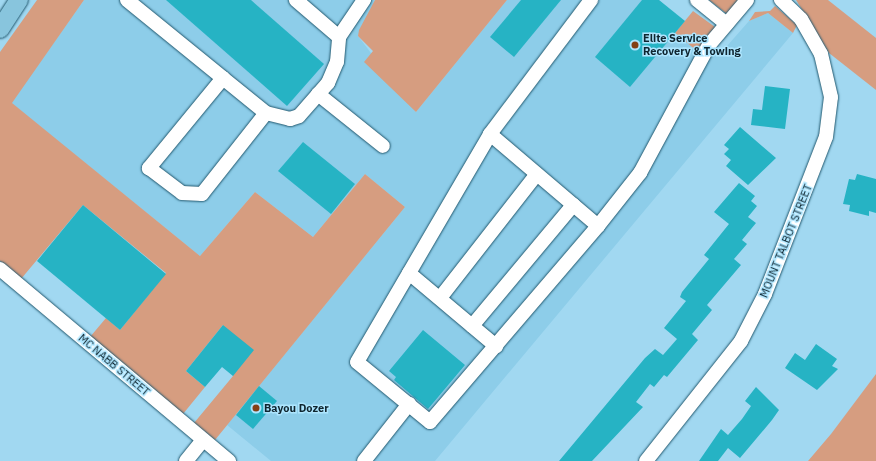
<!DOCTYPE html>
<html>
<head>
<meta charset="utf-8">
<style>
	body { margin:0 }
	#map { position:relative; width:876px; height:461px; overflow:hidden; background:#a1d8f1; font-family:"IBM Plex Sans",sans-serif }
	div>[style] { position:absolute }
	.built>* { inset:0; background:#8dcde9 }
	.green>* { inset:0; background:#d69d80 }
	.building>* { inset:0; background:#26b3c4 }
	.roads { filter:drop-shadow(0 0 1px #22586e) drop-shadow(0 0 1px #22586e) }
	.minor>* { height:14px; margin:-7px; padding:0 7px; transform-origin:7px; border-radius:7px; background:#fff }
	.major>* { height:18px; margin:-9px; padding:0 9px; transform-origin:9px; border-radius:9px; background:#88c5dd }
	.dots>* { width:11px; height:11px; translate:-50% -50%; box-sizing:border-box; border:2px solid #ade5fe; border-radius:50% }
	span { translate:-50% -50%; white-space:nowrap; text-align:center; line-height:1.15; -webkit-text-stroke:3px #ade5fe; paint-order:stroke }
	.poi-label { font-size:11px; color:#0f252f; font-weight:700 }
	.left { translate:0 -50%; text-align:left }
	.street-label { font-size:11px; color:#0f252f }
</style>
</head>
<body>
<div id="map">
	<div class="built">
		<div style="clip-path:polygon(84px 0,375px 0,358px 36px,416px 112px,507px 0,659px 0,720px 54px,749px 21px,768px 13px,793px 33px,435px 461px,271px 461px,227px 425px,405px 207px,365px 174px,313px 237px,255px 192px,200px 256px,11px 103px)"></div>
	</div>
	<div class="green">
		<div style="clip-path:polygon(37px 0,84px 0,12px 103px,200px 256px,255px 192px,313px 237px,365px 174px,405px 207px,215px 440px,194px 423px,233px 376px,223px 325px,186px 371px,205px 387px,183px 414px,90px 337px,106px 318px,120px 330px,166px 273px,83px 205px,21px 279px,0 261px,0 52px)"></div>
		<div style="clip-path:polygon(375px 0,507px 0,416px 112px,364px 62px,373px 51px,358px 36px,359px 30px)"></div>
		<div style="clip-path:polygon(709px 0,740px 0,727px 14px)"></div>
		<div style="clip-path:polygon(796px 0,828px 0,876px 38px,876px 90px,829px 53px)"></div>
		<div style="clip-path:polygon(775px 6px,797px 25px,793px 33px,768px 13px,749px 21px,755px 12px,770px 11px)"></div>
		<div style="clip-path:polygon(693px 11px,715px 27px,697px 51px,675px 33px)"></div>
		<div style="clip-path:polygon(876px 374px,876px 461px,808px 461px,831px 434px)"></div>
	</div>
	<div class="building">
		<div style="clip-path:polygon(166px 0,251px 0,324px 64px,287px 106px)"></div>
		<div style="clip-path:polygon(521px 0,561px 0,514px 57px,490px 37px)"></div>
		<div style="clip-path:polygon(642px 0,659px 0,685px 21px,630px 87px,595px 57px)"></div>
		<div style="clip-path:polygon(765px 86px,790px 89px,785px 129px,751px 125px,753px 109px,762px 110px)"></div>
		<div style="clip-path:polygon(740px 127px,776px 158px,748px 185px,726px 166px,731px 160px,724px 154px,729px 149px,724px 145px)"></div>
		<div style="clip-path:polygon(303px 142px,355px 184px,331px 214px,278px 171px)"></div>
		<div style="clip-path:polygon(857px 174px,876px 179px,876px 213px,869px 211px,869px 216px,849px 211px,850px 205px,843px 204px,849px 179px,855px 180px)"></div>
		<div style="clip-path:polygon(739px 183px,755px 196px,751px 201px,757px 206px,748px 217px,756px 223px,742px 240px,747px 244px,734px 259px,741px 265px,707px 305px,712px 310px,692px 334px,698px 340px,667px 377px,664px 375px,654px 387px,650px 384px,636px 402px,643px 407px,592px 461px,559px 461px,645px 358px,655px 349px,663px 355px,677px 339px,664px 328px,686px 301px,680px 297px,682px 292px,709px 259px,704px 255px,729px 224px,714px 212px)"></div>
		<div style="clip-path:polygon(83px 205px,166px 274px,120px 330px,37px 261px)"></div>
		<div style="clip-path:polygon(223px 325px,254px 350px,233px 376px,222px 367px,205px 387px,186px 371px)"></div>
		<div style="clip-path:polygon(423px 330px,465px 365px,428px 409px,394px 380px,396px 377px,389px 371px)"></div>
		<div style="clip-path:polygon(816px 344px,837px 359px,832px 366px,838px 369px,817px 390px,785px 368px,795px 353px,805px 360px)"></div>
		<div style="clip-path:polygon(259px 386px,277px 401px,253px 429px,236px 415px)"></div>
		<div style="clip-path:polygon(756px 387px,779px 410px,772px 420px,740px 458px,728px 448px,718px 461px,699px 461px,721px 429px,728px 435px,742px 419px,751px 406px,745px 401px)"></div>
	</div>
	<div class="roads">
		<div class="minor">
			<div style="left:127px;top:0;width:124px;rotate:39.1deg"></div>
			<div style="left:223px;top:78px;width:117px;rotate:129.4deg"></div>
			<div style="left:149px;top:168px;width:41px;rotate:37.1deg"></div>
			<div style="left:182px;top:193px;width:20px;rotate:3deg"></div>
			<div style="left:202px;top:194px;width:103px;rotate:-51.7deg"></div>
			<div style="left:266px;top:113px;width:55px;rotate:-140.9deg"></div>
			<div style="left:697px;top:0;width:38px;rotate:39deg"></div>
			<div style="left:339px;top:37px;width:45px;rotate:-56deg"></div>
			<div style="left:318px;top:94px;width:83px;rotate:38.7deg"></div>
			<div style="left:266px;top:113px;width:25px;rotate:14deg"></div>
			<div style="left:290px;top:119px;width:9px;rotate:-18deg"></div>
			<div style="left:299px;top:116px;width:44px;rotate:-48.7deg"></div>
			<div style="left:328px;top:83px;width:23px;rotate:-67deg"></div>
			<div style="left:337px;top:62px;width:25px;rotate:-85deg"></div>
			<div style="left:339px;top:37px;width:57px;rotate:-139.3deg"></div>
			<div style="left:490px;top:134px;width:142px;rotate:40.4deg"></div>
			<div style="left:598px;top:226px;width:258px;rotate:130.6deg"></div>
			<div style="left:430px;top:422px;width:94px;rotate:-140.6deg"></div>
			<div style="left:357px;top:362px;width:264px;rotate:-59.7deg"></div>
			<div style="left:490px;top:134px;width:168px;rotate:-53deg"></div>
			<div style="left:598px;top:226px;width:68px;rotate:-51.6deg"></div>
			<div style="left:640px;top:173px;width:145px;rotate:-61.7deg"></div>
			<div style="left:709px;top:45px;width:59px;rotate:-49.8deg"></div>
			<div style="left:0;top:269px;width:299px;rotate:40deg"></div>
			<div style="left:409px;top:273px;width:114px;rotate:40deg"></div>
			<div style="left:440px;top:298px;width:157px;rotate:-52deg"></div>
			<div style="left:472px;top:326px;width:158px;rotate:-50.1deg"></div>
			<div style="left:186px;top:461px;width:27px;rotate:-51deg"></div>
			<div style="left:364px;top:461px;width:73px;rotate:-51.7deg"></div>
			<div style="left:646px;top:461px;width:153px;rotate:-51.6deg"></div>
			<div style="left:741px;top:341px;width:53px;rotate:-62.9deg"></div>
			<div style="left:765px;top:294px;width:168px;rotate:-68.8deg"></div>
			<div style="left:826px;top:137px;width:40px;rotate:-82.9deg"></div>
			<div style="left:831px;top:97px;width:44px;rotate:-103.1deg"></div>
			<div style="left:821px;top:54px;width:40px;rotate:-119.7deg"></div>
			<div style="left:801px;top:19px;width:28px;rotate:-136deg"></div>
		</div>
		<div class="major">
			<div style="left:0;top:29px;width:35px;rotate:-57deg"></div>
		</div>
	</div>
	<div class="dots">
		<div style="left:635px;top:45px;background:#844016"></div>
		<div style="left:256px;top:408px;background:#844016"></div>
	</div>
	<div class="poi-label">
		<span class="left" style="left:643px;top:45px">Elite Service<br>Recovery &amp; Towing</span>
		<span class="left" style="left:264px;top:408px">Bayou Dozer</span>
	</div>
	<div class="street-label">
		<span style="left:786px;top:241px;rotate:-68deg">MOUNT TALBOT STREET</span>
		<span style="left:114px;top:365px;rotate:40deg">MC NABB STREET</span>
	</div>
</div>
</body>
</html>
